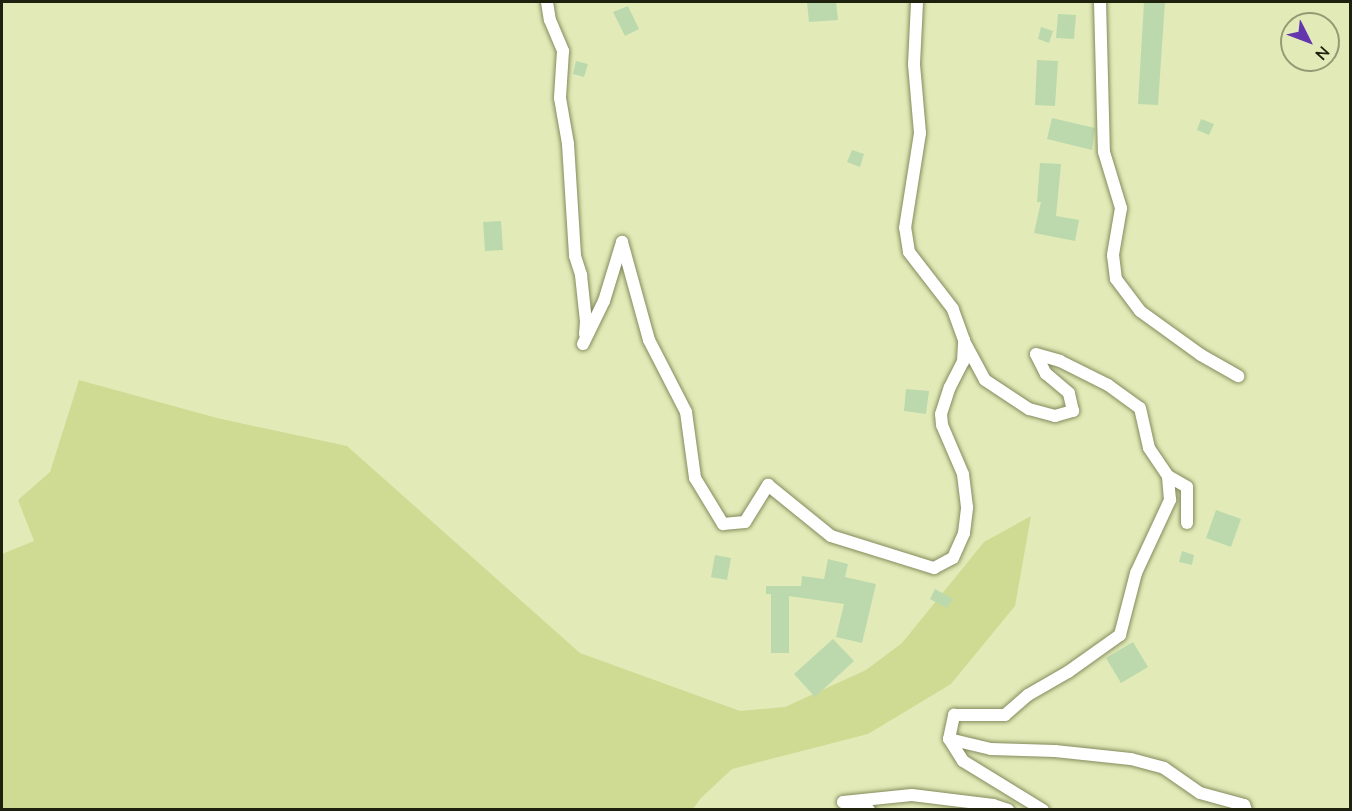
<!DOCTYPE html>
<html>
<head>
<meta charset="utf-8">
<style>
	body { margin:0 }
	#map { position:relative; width:1352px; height:811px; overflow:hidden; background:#e2ebb8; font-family:"Nunito Sans",sans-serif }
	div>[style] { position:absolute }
	.green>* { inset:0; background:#cfdb93 }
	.building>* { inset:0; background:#bbd9ad }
	.roads { filter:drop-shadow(0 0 2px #838b5c) drop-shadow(0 0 2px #838b5c) }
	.minor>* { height:12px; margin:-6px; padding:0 6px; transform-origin:6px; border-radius:6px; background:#fff }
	span { translate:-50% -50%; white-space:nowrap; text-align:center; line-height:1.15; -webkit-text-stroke:6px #e2ebb8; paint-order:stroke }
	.frame { position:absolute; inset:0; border:3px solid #1e210e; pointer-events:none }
	.north { position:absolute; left:1280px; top:12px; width:60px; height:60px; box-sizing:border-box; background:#e2ebb8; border:2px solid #949a74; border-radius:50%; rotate:132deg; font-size:16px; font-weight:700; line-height:24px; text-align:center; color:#1e210e }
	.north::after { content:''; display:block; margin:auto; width:21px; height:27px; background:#6436ae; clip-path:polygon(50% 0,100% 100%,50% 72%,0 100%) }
</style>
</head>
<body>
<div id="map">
	<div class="green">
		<div style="clip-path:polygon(79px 380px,217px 418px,347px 446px,580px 653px,740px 711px,785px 707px,866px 670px,902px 643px,984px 542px,1031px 516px,1015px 606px,951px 684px,868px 734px,732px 769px,700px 799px,693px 809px,2px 810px,2px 554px,34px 541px,18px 500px,50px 472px)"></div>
	</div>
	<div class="building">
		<div style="clip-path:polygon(807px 2px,836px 2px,838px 20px,809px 22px)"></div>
		<div style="clip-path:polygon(1144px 2px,1165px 2px,1158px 105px,1138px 104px)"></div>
		<div style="clip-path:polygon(628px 6px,639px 29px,625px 36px,613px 12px)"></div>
		<div style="clip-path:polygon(1058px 14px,1076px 15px,1074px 39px,1056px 38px)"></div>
		<div style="clip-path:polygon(1041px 27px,1053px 31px,1049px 43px,1038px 39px)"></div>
		<div style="clip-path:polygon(1037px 60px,1058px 61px,1055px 106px,1035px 105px)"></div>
		<div style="clip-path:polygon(576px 61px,588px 64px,584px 77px,573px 74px)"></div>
		<div style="clip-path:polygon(1052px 118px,1095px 128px,1092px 150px,1047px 139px)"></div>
		<div style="clip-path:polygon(1201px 119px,1214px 124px,1209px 135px,1197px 130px)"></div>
		<div style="clip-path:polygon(852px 150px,864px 154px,860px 167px,847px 162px)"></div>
		<div style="clip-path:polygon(1040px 163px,1061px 164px,1056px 216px,1079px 220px,1075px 241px,1034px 233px,1041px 202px,1037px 202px)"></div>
		<div style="clip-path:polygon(501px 221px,503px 250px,485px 251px,483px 222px)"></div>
		<div style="clip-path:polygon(906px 389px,929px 391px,926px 414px,904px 411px)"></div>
		<div style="clip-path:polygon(1216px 510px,1241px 519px,1231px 547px,1206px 538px)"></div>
		<div style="clip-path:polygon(1182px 551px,1194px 555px,1192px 565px,1179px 562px)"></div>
		<div style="clip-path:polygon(715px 555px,731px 558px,727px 580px,711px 577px)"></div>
		<div style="clip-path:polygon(828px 559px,848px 564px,845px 577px,876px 584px,862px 643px,836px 637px,844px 604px,789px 596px,789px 653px,771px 653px,771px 594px,766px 594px,766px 586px,801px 586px,802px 576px,824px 579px)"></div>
		<div style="clip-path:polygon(935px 589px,953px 599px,947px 608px,930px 599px)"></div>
		<div style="clip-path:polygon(833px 639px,854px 661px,815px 697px,794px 674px)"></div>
		<div style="clip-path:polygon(1133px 642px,1148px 667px,1121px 683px,1106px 658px)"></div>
	</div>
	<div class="roads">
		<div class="minor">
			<div style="left:547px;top:2px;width:18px;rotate:81deg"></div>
			<div style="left:550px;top:20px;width:34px;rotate:67deg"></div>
			<div style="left:563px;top:51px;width:47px;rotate:93.7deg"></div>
			<div style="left:560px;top:98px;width:47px;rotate:80.1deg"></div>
			<div style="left:568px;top:144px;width:112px;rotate:86.4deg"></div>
			<div style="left:575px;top:256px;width:20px;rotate:72deg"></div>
			<div style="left:581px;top:275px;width:47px;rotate:83.9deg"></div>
			<div style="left:586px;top:322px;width:12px;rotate:95deg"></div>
			<div style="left:1100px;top:2px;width:150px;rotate:88.5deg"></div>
			<div style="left:1104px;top:152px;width:59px;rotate:73.1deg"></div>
			<div style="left:1121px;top:208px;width:48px;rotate:99.7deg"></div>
			<div style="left:1113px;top:255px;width:24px;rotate:83deg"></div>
			<div style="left:1116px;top:279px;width:40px;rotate:53deg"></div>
			<div style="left:1140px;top:311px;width:75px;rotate:35.8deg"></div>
			<div style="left:1201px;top:355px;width:43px;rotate:29.6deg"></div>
			<div style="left:964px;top:341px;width:44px;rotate:61.7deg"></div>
			<div style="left:985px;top:380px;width:53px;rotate:33.4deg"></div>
			<div style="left:1029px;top:409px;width:27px;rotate:15deg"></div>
			<div style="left:1055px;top:416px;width:19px;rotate:-16deg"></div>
			<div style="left:1073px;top:411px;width:18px;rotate:-103deg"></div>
			<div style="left:1069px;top:393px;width:30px;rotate:-140deg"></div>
			<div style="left:1046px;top:374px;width:22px;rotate:-117deg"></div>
			<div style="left:1036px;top:354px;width:25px;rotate:16deg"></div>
			<div style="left:1060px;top:361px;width:54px;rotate:26.6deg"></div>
			<div style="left:1108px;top:385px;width:39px;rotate:36deg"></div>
			<div style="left:1140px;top:408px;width:41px;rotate:77.3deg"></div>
			<div style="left:1149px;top:448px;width:34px;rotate:56deg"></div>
			<div style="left:1168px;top:476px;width:22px;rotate:30deg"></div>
			<div style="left:1187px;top:487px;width:36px;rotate:90deg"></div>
			<div style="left:583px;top:344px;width:48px;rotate:-64deg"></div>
			<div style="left:604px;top:301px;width:62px;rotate:-73deg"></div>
			<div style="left:622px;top:242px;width:102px;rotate:74.6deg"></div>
			<div style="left:649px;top:340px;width:81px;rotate:62.8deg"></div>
			<div style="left:686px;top:412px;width:67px;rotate:82.2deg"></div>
			<div style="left:695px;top:478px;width:54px;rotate:58.7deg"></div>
			<div style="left:723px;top:524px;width:22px;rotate:-5deg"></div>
			<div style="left:745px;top:522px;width:44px;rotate:-58.1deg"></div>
			<div style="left:768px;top:485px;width:81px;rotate:39deg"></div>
			<div style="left:831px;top:536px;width:108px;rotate:17.3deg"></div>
			<div style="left:934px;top:568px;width:21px;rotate:-28deg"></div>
			<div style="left:953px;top:558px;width:27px;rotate:-66deg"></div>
			<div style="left:964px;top:533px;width:26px;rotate:-83deg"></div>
			<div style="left:967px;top:507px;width:33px;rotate:-97deg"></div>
			<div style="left:963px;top:474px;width:53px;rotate:-113.2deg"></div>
			<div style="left:942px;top:425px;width:11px;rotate:-95deg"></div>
			<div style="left:941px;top:414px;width:28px;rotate:-72deg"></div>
			<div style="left:950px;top:387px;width:28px;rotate:-63deg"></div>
			<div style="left:963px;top:362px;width:22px;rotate:-87deg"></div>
			<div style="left:964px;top:340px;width:33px;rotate:-110deg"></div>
			<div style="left:953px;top:309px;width:72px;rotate:-127.7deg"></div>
			<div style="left:909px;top:252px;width:24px;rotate:-99deg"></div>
			<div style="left:905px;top:228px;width:96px;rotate:-81deg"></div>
			<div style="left:920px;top:133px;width:69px;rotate:-95deg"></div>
			<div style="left:914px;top:64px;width:62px;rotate:-87.2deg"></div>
			<div style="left:949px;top:739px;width:43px;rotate:13.4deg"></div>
			<div style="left:991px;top:749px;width:64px;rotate:1.8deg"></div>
			<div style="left:1055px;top:751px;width:76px;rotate:6deg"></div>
			<div style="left:1131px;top:759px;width:34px;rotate:15deg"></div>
			<div style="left:1164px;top:768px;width:44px;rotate:34.8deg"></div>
			<div style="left:1200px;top:793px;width:46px;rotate:15.3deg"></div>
			<div style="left:1244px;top:805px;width:5px;rotate:68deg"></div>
			<div style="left:869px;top:810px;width:27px;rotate:-163deg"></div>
			<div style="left:843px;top:802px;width:69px;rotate:-5.8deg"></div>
			<div style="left:912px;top:795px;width:82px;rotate:7deg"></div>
			<div style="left:993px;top:805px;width:16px;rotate:18deg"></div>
			<div style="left:1043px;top:810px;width:94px;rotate:-148.5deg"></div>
			<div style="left:963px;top:761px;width:26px;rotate:-122deg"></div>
			<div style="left:949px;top:739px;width:25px;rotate:-78deg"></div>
			<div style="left:954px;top:715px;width:51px"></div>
			<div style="left:1005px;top:715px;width:30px;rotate:-41deg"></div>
			<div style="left:1028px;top:695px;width:46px;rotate:-29.9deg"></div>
			<div style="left:1068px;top:672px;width:64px;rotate:-35.4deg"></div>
			<div style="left:1120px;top:635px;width:64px;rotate:-75.5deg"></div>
			<div style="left:1136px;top:573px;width:81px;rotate:-65deg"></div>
			<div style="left:1170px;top:500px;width:24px;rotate:-95deg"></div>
		</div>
	</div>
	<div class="frame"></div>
	<div class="north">N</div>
</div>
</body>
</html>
